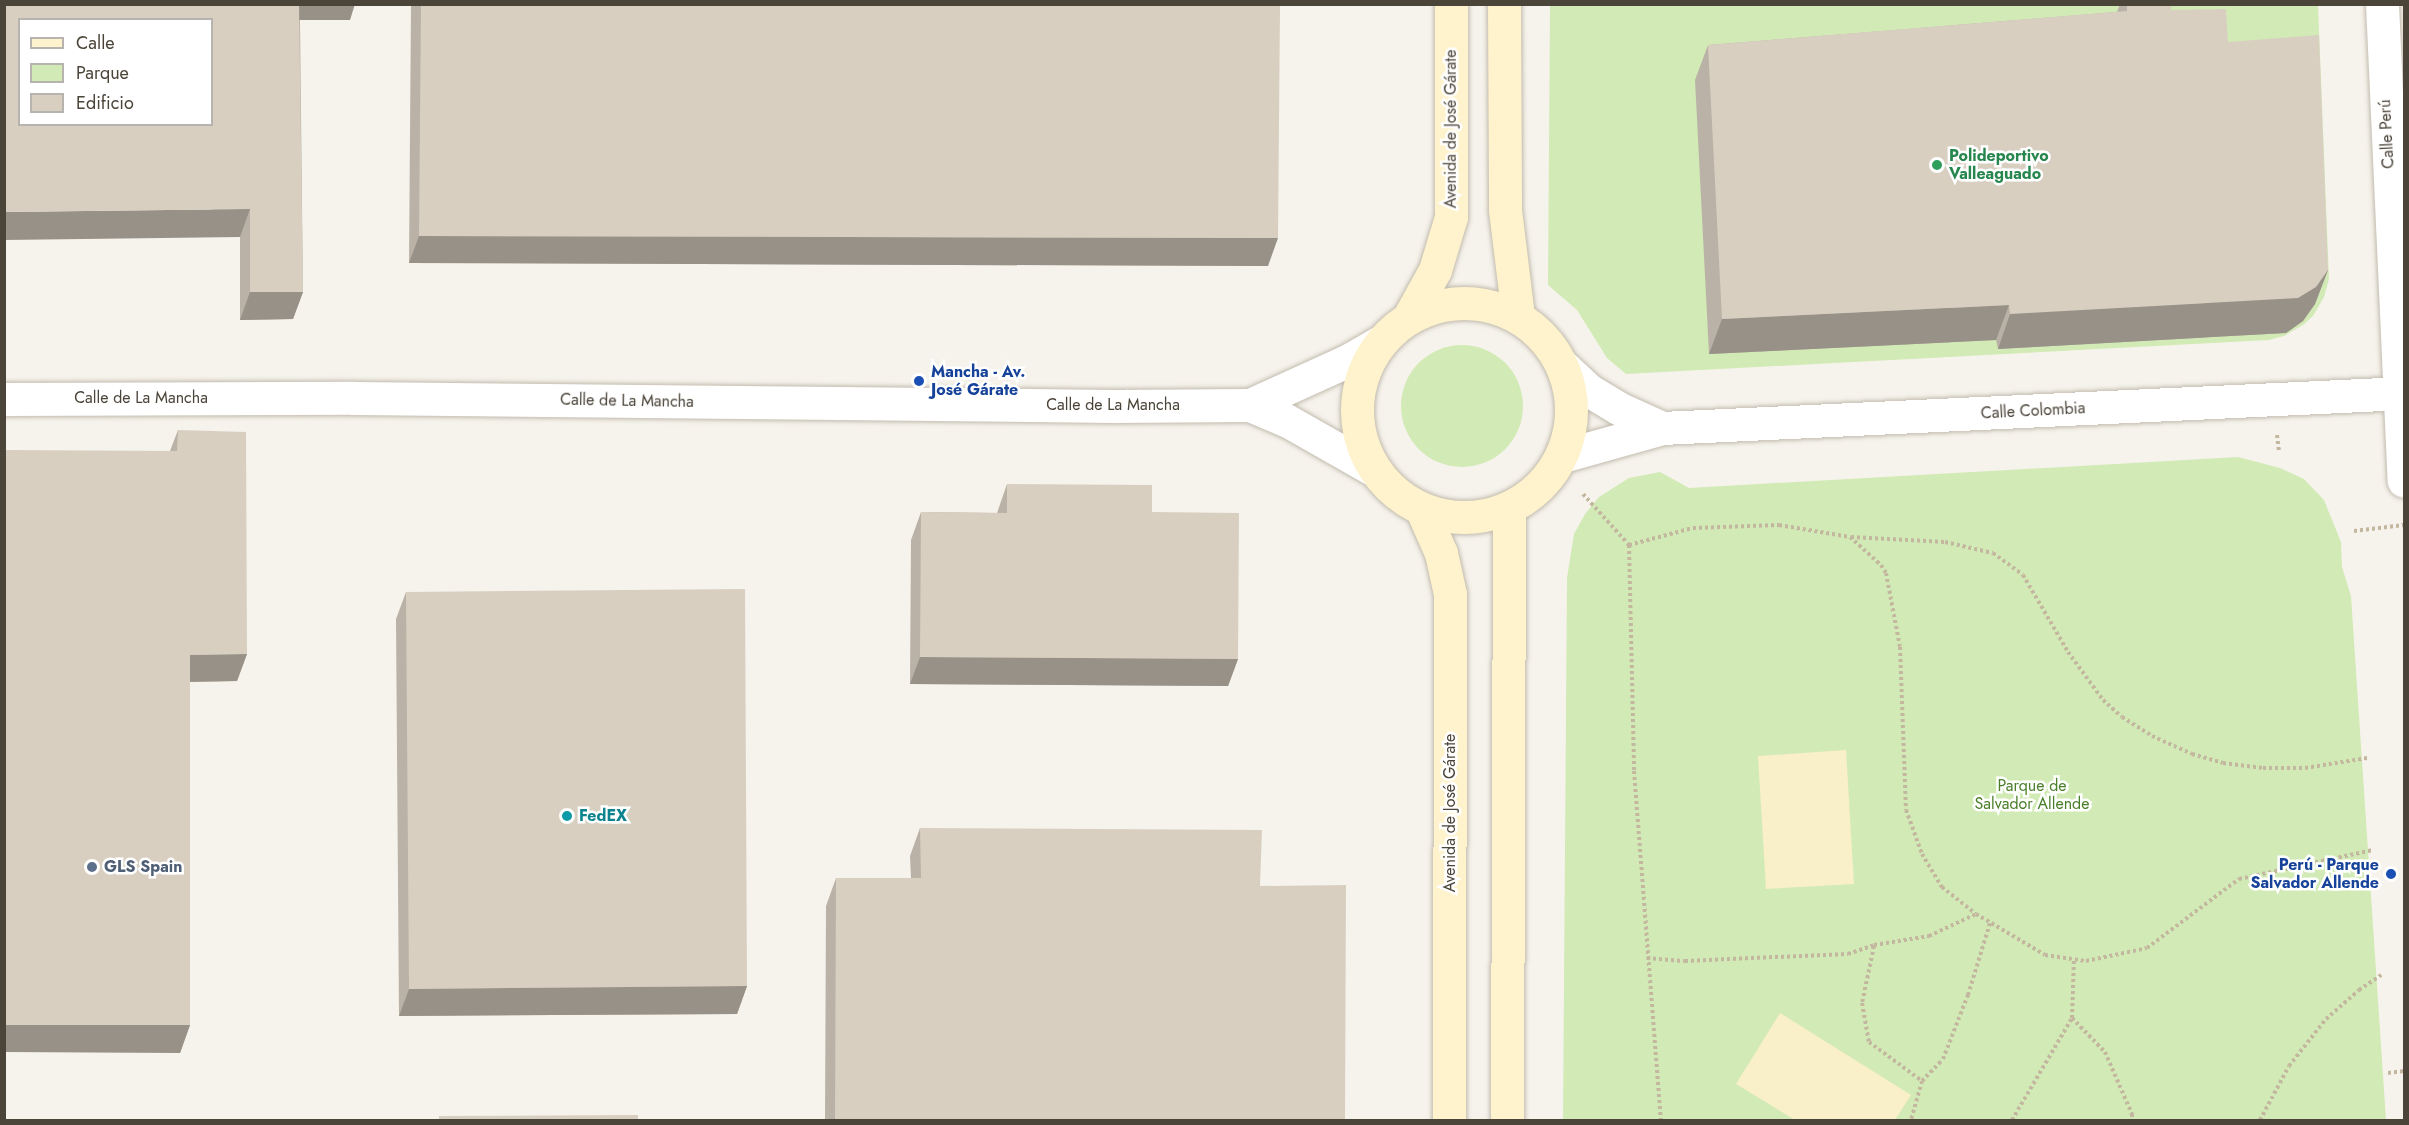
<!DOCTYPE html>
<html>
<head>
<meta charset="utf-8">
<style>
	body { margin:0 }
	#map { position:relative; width:2409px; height:1125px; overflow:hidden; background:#f6f3ec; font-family:Jost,sans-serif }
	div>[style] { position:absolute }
	.green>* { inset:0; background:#d2eab5 }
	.round { border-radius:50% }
	.sand>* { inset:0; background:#f9efc9 }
	.path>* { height:4px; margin-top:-2px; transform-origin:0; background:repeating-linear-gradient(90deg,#c4b79f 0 3px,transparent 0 6px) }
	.roads { filter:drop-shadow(0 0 2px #c2bbae) drop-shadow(0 0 2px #c2bbae) }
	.street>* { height:33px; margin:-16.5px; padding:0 16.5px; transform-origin:16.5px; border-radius:16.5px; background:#fff }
	.secondary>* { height:33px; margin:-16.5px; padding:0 16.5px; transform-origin:16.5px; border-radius:16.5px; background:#fff3cd }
	.secondary>.ring { margin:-16.5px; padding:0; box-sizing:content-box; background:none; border:33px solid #fff3cd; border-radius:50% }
	.wall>* { inset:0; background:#bab2a6 }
	.shaded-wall>* { inset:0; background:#979187 }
	.building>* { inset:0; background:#d8cfc1 }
	.dots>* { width:16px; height:16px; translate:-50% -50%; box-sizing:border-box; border:3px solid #fff; border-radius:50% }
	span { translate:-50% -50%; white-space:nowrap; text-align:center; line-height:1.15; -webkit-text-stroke:5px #fff; paint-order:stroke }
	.street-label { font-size:16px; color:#4b4439 }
	.leisure-label { font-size:16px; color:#27864d; font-weight:700 }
	.left { translate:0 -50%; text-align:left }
	.transit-label { font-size:16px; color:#164399; font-weight:700 }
	.right { translate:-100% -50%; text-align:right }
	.park-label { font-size:16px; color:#4a7f2a }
	.culture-label { font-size:16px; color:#0d838f; font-weight:700 }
	.service-label { font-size:16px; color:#4e5e75; font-weight:700 }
	.frame { position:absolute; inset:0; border:6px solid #4b4439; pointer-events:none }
	.legend { position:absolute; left:18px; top:18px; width:195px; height:108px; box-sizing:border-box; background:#fff; border:2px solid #b7b4b0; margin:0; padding:8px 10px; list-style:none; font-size:18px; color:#4b4439 }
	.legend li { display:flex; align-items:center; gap:12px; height:30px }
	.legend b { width:30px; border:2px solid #b7b4b0 }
</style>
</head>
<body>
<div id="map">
	<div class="green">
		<div style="clip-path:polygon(1550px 5px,2318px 5px,2329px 279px,2324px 297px,2313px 316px,2303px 325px,2284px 336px,2269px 340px,1626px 374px,1607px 358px,1577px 310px,1548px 285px)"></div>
		<div class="round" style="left:1401px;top:345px;width:122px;height:122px"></div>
		<div style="clip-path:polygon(2238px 457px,2280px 468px,2304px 479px,2324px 500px,2341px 542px,2342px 567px,2351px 596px,2386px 1120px,1563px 1120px,1567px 578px,1574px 534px,1585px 514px,1599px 497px,1629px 478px,1660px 472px,1689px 488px)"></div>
	</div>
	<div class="sand">
		<div style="clip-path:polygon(1846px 750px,1854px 884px,1766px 889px,1758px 756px)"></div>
		<div style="clip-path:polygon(1780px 1013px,1911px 1095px,1895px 1120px,1795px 1120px,1736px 1084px)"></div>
	</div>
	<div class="path">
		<div style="left:2277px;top:435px;width:17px;rotate:83deg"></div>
		<div style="left:1583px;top:494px;width:69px;rotate:48deg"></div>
		<div style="left:1629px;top:545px;width:226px;rotate:88.7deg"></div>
		<div style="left:1634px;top:771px;width:350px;rotate:85.6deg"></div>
		<div style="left:2354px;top:531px;width:50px;rotate:-6.8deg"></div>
		<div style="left:1851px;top:537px;width:94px;rotate:3deg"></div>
		<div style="left:1945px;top:542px;width:49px;rotate:12.9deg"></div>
		<div style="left:1993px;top:553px;width:37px;rotate:36deg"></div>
		<div style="left:2023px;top:575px;width:89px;rotate:59.7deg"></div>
		<div style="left:2068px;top:652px;width:59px;rotate:53.9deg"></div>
		<div style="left:2103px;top:700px;width:25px;rotate:42deg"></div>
		<div style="left:2122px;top:717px;width:36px;rotate:32deg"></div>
		<div style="left:2152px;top:736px;width:44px;rotate:24.2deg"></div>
		<div style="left:2192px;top:754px;width:32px;rotate:16deg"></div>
		<div style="left:2223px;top:763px;width:40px;rotate:7.1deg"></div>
		<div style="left:2263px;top:768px;width:42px"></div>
		<div style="left:2305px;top:768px;width:63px;rotate:-9.2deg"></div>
		<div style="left:1629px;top:545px;width:66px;rotate:-14.9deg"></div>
		<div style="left:1693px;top:528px;width:86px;rotate:-2deg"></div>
		<div style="left:1779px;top:525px;width:72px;rotate:9.6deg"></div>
		<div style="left:1850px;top:537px;width:42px;rotate:42.1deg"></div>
		<div style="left:1881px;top:565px;width:9px;rotate:58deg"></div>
		<div style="left:1886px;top:573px;width:75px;rotate:79.3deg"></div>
		<div style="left:1900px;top:647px;width:163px;rotate:87.9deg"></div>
		<div style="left:1906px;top:810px;width:47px;rotate:70deg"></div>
		<div style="left:1922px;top:854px;width:39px;rotate:59deg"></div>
		<div style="left:1942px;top:887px;width:43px;rotate:38.5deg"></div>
		<div style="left:1976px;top:914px;width:80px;rotate:30.7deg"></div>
		<div style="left:2045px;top:955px;width:41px;rotate:8.3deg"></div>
		<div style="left:2086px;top:961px;width:62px;rotate:-12deg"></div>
		<div style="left:2147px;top:948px;width:115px;rotate:-36.9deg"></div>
		<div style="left:2239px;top:879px;width:137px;rotate:-12.2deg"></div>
		<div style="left:1874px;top:946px;width:58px;rotate:101.9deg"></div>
		<div style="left:1862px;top:1003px;width:40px;rotate:80deg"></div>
		<div style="left:1869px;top:1042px;width:66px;rotate:36.3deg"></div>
		<div style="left:1922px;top:1081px;width:41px;rotate:105.8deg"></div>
		<div style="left:1647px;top:958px;width:38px;rotate:5deg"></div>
		<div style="left:1685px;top:961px;width:163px;rotate:-2.5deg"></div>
		<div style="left:1848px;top:954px;width:28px;rotate:-19deg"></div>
		<div style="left:1874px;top:945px;width:56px;rotate:-9.3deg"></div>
		<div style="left:1929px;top:936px;width:52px;rotate:-25.1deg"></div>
		<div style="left:2072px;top:1018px;width:59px;rotate:-88.1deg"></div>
		<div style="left:2388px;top:1073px;width:16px;rotate:-7deg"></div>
		<div style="left:1922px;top:1081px;width:30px;rotate:-46deg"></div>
		<div style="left:1943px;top:1059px;width:69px;rotate:-68.7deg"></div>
		<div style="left:1968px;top:995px;width:75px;rotate:-73deg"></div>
		<div style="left:2012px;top:1120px;width:118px;rotate:-59.5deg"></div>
		<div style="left:2072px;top:1018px;width:47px;rotate:45.9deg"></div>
		<div style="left:2105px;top:1052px;width:68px;rotate:66.5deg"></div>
		<div style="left:2132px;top:1114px;width:6px;rotate:90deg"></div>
		<div style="left:2260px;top:1120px;width:61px;rotate:-61.8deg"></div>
		<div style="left:2289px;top:1066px;width:60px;rotate:-51.8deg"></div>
		<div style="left:2326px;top:1019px;width:44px;rotate:-41.3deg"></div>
		<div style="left:2359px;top:990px;width:27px;rotate:-34deg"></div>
	</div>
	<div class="roads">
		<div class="street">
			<div style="left:2382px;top:4px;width:477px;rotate:87.4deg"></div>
			<div style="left:1563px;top:366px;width:37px;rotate:43deg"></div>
			<div style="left:1590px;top:391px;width:33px;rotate:31deg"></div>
			<div style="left:1618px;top:408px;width:48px;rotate:24.4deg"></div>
			<div style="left:4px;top:399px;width:350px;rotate:-0.2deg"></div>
			<div style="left:354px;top:398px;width:760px;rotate:0.6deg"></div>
			<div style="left:1114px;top:406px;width:136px;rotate:-0.4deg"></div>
			<div style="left:1250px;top:405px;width:107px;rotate:-24.4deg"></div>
			<div style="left:1347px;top:361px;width:40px;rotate:-29.7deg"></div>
			<div style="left:1250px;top:405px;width:39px;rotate:23deg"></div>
			<div style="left:1286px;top:420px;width:101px;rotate:29.6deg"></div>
			<div style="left:1562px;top:456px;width:104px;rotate:-15.6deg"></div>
			<div style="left:1662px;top:428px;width:743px;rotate:-2.7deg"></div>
		</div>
		<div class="secondary">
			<div style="left:1504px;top:4px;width:206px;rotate:89.7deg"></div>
			<div style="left:1505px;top:210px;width:107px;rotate:83deg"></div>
			<div class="ring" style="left:1357px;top:303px;width:181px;height:181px"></div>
			<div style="left:1409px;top:317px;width:54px;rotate:-61deg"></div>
			<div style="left:1435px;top:270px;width:55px;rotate:-73.2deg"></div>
			<div style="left:1451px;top:217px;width:213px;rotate:-90deg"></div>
			<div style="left:1422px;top:510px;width:47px;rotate:66.2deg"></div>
			<div style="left:1441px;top:553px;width:42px;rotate:77.6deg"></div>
			<div style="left:1450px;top:594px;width:526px;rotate:90.11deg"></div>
			<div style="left:1507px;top:1120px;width:612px;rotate:-89.81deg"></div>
		</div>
	</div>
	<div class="wall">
		<div style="clip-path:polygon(4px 4px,350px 20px,300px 20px,303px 292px,293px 319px,240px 320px,240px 237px)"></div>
		<div style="clip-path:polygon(411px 4px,1280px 4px,1268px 266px,409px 263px)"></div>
		<div style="clip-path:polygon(2120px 4px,2170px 4px,2171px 10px,2228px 42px,2328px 270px,2315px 304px,2303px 321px,2286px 333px,1998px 349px,1996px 340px,1709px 354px,1695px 80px,1708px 45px,2117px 12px)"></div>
		<div style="clip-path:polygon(178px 430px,247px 654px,237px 681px,190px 682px,190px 1025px,180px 1053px,170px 451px)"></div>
		<div style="clip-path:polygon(1007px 484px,1152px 512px,1238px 659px,1228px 686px,910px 684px,911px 540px,921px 512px,997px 513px)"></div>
		<div style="clip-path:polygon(406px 592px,747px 986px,737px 1014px,399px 1016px,396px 619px)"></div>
		<div style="clip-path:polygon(920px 828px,1260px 886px,1345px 1120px,825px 1120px,826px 906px,836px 878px,911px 878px,910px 856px)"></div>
	</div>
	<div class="shaded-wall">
		<div style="clip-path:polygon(295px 4px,355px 4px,350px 20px,289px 20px)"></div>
		<div style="clip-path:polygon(250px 209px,240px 237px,4px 240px,4px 212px)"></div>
		<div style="clip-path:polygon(419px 236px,1278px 238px,1268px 266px,409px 263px)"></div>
		<div style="clip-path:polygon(2328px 270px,2315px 304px,2303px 321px,2286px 333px,1998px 349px,2010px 314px)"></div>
		<div style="clip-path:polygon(250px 292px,303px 292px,293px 319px,240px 320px)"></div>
		<div style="clip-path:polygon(2009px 305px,1996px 340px,1709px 354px,1722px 319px)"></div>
		<div style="clip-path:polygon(247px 654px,237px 681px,180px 682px,190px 655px)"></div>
		<div style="clip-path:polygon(920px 657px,1238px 659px,1228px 686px,910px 684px)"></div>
		<div style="clip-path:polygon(747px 986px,737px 1014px,399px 1016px,409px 989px)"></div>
		<div style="clip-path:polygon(4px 1025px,190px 1025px,180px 1053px,4px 1052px)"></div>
	</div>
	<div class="building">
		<div style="clip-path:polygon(evenodd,4px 4px,299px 4px,303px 292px,250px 292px,250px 209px,4px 212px,4px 4px,20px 20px,212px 20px,212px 124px,20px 124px,20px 20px)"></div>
		<div style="clip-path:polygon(421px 4px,1280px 4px,1278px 238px,419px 236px)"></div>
		<div style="clip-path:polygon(2127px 4px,2170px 4px,2171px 10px,2226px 9px,2228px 42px,2319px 35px,2328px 270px,2316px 287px,2298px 298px,2010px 314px,2009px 305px,1722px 319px,1708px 45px,2127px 11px)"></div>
		<div style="clip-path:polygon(178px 430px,246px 432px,247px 654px,190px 655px,190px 1025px,4px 1025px,4px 450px,177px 451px)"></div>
		<div style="clip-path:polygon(1007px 484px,1152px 485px,1152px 512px,1239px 513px,1238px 659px,920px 657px,921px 512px,1007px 513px)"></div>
		<div style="clip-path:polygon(745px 589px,747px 986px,409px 989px,406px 592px)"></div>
		<div style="clip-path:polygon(920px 828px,1262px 830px,1260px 886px,1346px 885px,1345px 1120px,835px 1120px,836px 878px,921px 878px)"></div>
		<div style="clip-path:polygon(638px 1115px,638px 1120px,439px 1120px,439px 1116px)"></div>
	</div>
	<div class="dots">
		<div style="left:1937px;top:165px;background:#2e9e5b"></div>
		<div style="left:919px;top:381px;background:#1a4fb4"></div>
		<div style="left:567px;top:816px;background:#0f9aa8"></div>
		<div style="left:92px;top:867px;background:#5c6f8a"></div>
		<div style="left:2391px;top:874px;background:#1a4fb4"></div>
	</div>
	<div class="street-label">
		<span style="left:1451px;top:129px;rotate:-90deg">Avenida de José Gárate</span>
		<span style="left:2387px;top:134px;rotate:-93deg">Calle Perú</span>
		<span style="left:141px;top:398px">Calle de La Mancha</span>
		<span style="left:627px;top:401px;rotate:1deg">Calle de La Mancha</span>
		<span style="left:1113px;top:405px">Calle de La Mancha</span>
		<span style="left:2033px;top:411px;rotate:-3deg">Calle Colombia</span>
		<span style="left:1450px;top:813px;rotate:-90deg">Avenida de José Gárate</span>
	</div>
	<div class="leisure-label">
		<span class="left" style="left:1949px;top:165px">Polideportivo<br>Valleaguado</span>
	</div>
	<div class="transit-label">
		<span class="left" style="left:931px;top:381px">Mancha - Av.<br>José Gárate</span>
		<span class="right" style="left:2379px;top:874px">Perú - Parque<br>Salvador Allende</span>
	</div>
	<div class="park-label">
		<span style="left:2032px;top:795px">Parque de<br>Salvador Allende</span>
	</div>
	<div class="culture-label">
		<span class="left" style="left:579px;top:816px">FedEX</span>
	</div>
	<div class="service-label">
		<span class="left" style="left:104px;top:867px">GLS Spain</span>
	</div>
	<div class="frame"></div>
	<ul class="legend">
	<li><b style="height:8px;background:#fff3cd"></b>Calle</li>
	<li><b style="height:16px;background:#d2eab5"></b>Parque</li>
	<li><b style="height:16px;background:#d8cfc1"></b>Edificio</li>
	</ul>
</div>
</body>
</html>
